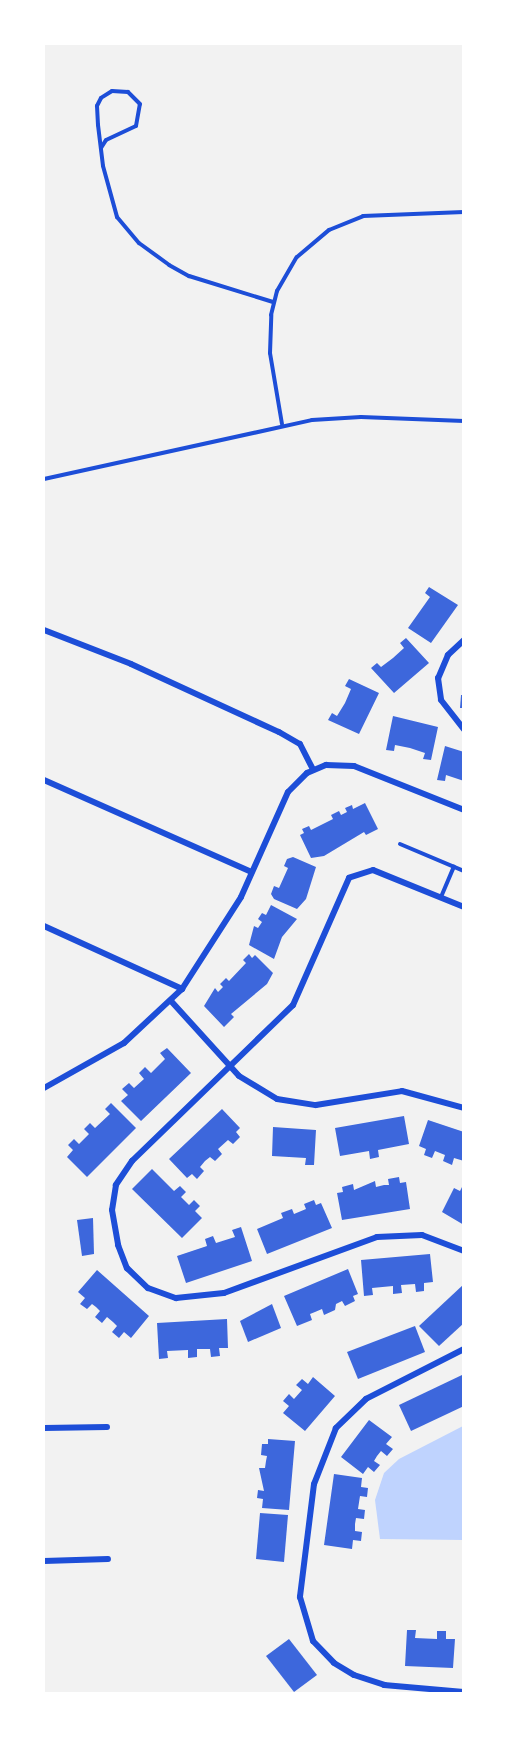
<!DOCTYPE html>
<html>
<head>
<meta charset="utf-8">
<style>
	body { margin:0 }
	#map { position:relative; width:507px; height:1737px; overflow:hidden; background:#f2f2f2; font-family:Raleway,sans-serif }
	div>[style] { position:absolute }
	.water>* { inset:0; background:#bfd3fe }
	.building>* { inset:0; background:#3d67dc }
	.service>* { height:4px; margin:-2px; padding:0 2px; transform-origin:2px; border-radius:2px; background:#1d4ed8 }
	.minor>* { height:6px; margin:-3px; padding:0 3px; transform-origin:3px; border-radius:3px; background:#1d4ed8 }
	span { translate:-50% -50%; white-space:nowrap; text-align:center; line-height:1.15; -webkit-text-stroke:5px #fff; paint-order:stroke }
	.frame { position:absolute; inset:0; border:45px solid #fff; pointer-events:none }
</style>
</head>
<body>
<div id="map">
	<div class="water">
		<div style="clip-path:polygon(463px 1426px,463px 1540px,380px 1539px,375px 1500px,384px 1473px,399px 1459px)"></div>
	</div>
	<div class="building">
		<div style="clip-path:polygon(429px 587px,458px 605px,431px 643px,408px 628px,430px 597px,425px 593px)"></div>
		<div style="clip-path:polygon(406px 638px,429px 663px,394px 693px,371px 668px,377px 663px,381px 667px,393px 658px,404px 648px,400px 643px)"></div>
		<div style="clip-path:polygon(349px 679px,379px 693px,359px 734px,328px 720px,332px 713px,337px 716px,345px 703px,351px 689px,345px 686px)"></div>
		<div style="clip-path:polygon(461px 695px,464px 695px,464px 708px,460px 708px)"></div>
		<div style="clip-path:polygon(393px 716px,438px 727px,431px 760px,423px 759px,425px 753px,410px 748px,395px 745px,394px 751px,386px 750px)"></div>
		<div style="clip-path:polygon(445px 746px,464px 752px,464px 781px,446px 775px,445px 781px,437px 780px)"></div>
		<div style="clip-path:polygon(365px 803px,378px 829px,366px 835px,364px 832px,324px 856px,311px 858px,300px 835px,304px 833px,302px 829px,309px 826px,311px 830px,333px 819px,331px 815px,339px 811px,341px 815px,347px 812px,345px 808px,352px 805px,353px 809px)"></div>
		<div style="clip-path:polygon(293px 857px,316px 867px,306px 899px,297px 909px,274px 899px,271px 894px,274px 886px,279px 888px,288px 868px,284px 866px,287px 859px)"></div>
		<div style="clip-path:polygon(271px 905px,297px 919px,282px 937px,274px 959px,249px 945px,254px 926px,258px 928px,262px 922px,258px 919px,262px 913px,266px 915px)"></div>
		<div style="clip-path:polygon(249px 954px,252px 958px,255px 955px,273px 973px,267px 984px,231px 1014px,234px 1017px,224px 1027px,204px 1006px,215px 988px,218px 992px,223px 987px,220px 984px,226px 978px,229px 981px,246px 963px,243px 960px)"></div>
		<div style="clip-path:polygon(167px 1048px,191px 1073px,141px 1121px,121px 1101px,128px 1095px,122px 1089px,129px 1083px,134px 1088px,144px 1079px,139px 1073px,145px 1067px,151px 1073px,165px 1059px,160px 1053px)"></div>
		<div style="clip-path:polygon(111px 1103px,136px 1128px,87px 1177px,67px 1157px,73px 1150px,68px 1145px,74px 1139px,79px 1144px,89px 1134px,84px 1129px,90px 1123px,95px 1128px,110px 1114px,105px 1109px)"></div>
		<div style="clip-path:polygon(222px 1109px,240px 1128px,236px 1132px,240px 1137px,233px 1144px,228px 1140px,218px 1149px,222px 1154px,215px 1161px,210px 1157px,205px 1161px,200px 1167px,204px 1171px,197px 1179px,192px 1174px,187px 1178px,169px 1159px)"></div>
		<div style="clip-path:polygon(404px 1116px,409px 1144px,378px 1150px,379px 1157px,370px 1159px,369px 1151px,340px 1156px,335px 1128px)"></div>
		<div style="clip-path:polygon(428px 1120px,464px 1132px,464px 1161px,454px 1158px,452px 1165px,443px 1161px,445px 1155px,435px 1151px,432px 1158px,424px 1155px,426px 1149px,419px 1146px)"></div>
		<div style="clip-path:polygon(273px 1127px,316px 1130px,314px 1165px,305px 1165px,306px 1158px,272px 1156px)"></div>
		<div style="clip-path:polygon(152px 1169px,174px 1191px,180px 1186px,186px 1192px,181px 1197px,189px 1205px,194px 1200px,200px 1206px,195px 1211px,202px 1218px,182px 1238px,132px 1189px)"></div>
		<div style="clip-path:polygon(399px 1177px,400px 1183px,406px 1182px,410px 1209px,342px 1220px,337px 1193px,343px 1192px,342px 1187px,353px 1184px,354px 1190px,375px 1181px,376px 1187px,384px 1185px,389px 1185px,388px 1179px)"></div>
		<div style="clip-path:polygon(464px 1183px,464px 1225px,442px 1212px,454px 1188px,460px 1191px)"></div>
		<div style="clip-path:polygon(314px 1200px,316px 1205px,321px 1203px,332px 1228px,267px 1254px,257px 1229px,283px 1218px,281px 1213px,292px 1209px,294px 1214px,306px 1209px,304px 1204px)"></div>
		<div style="clip-path:polygon(93px 1218px,94px 1254px,82px 1256px,77px 1220px)"></div>
		<div style="clip-path:polygon(241px 1227px,252px 1261px,186px 1283px,177px 1256px,207px 1246px,205px 1239px,213px 1236px,216px 1243px,235px 1237px,232px 1230px)"></div>
		<div style="clip-path:polygon(430px 1254px,433px 1282px,424px 1283px,424px 1291px,416px 1292px,415px 1284px,401px 1285px,402px 1293px,393px 1294px,393px 1286px,372px 1288px,373px 1295px,364px 1296px,361px 1260px)"></div>
		<div style="clip-path:polygon(348px 1269px,358px 1294px,353px 1296px,355px 1301px,345px 1306px,342px 1301px,336px 1304px,335px 1310px,324px 1315px,322px 1309px,315px 1312px,310px 1314px,312px 1320px,297px 1326px,284px 1296px)"></div>
		<div style="clip-path:polygon(97px 1270px,149px 1316px,131px 1338px,124px 1332px,119px 1338px,112px 1332px,117px 1326px,113px 1322px,107px 1317px,102px 1323px,95px 1317px,100px 1311px,96px 1307px,92px 1304px,87px 1309px,80px 1304px,85px 1298px,78px 1292px)"></div>
		<div style="clip-path:polygon(464px 1284px,464px 1323px,439px 1346px,419px 1326px)"></div>
		<div style="clip-path:polygon(272px 1304px,281px 1328px,248px 1342px,240px 1321px)"></div>
		<div style="clip-path:polygon(227px 1319px,228px 1348px,219px 1348px,220px 1356px,211px 1357px,210px 1349px,197px 1349px,197px 1357px,188px 1358px,188px 1350px,167px 1351px,168px 1358px,159px 1359px,157px 1323px)"></div>
		<div style="clip-path:polygon(415px 1326px,425px 1352px,358px 1379px,347px 1352px)"></div>
		<div style="clip-path:polygon(462px 1375px,464px 1406px,411px 1431px,399px 1405px)"></div>
		<div style="clip-path:polygon(313px 1377px,335px 1396px,305px 1431px,283px 1413px,289px 1406px,283px 1401px,289px 1394px,294px 1399px,302px 1390px,296px 1385px,302px 1379px,308px 1384px)"></div>
		<div style="clip-path:polygon(369px 1420px,392px 1437px,386px 1444px,393px 1449px,387px 1456px,381px 1451px,377px 1456px,374px 1461px,380px 1465px,374px 1472px,368px 1467px,363px 1474px,341px 1457px)"></div>
		<div style="clip-path:polygon(268px 1439px,295px 1441px,289px 1510px,262px 1508px,263px 1499px,257px 1498px,258px 1490px,264px 1491px,259px 1468px,265px 1468px,266px 1461px,267px 1456px,261px 1455px,262px 1444px,268px 1444px)"></div>
		<div style="clip-path:polygon(334px 1474px,362px 1478px,361px 1487px,368px 1488px,367px 1497px,360px 1496px,358px 1509px,365px 1510px,364px 1519px,356px 1518px,355px 1524px,355px 1531px,362px 1532px,361px 1541px,353px 1540px,352px 1549px,324px 1545px)"></div>
		<div style="clip-path:polygon(260px 1513px,288px 1515px,284px 1562px,256px 1559px)"></div>
		<div style="clip-path:polygon(407px 1630px,416px 1630px,415px 1638px,437px 1639px,437px 1631px,446px 1631px,446px 1639px,455px 1639px,453px 1668px,405px 1666px)"></div>
		<div style="clip-path:polygon(289px 1639px,317px 1675px,294px 1692px,266px 1656px)"></div>
	</div>
	<div class="service">
		<div style="left:101px;top:148px;width:9px;rotate:-58deg"></div>
		<div style="left:106px;top:140px;width:33px;rotate:-25deg"></div>
		<div style="left:136px;top:126px;width:22px;rotate:-80deg"></div>
		<div style="left:140px;top:104px;width:17px;rotate:-135deg"></div>
		<div style="left:128px;top:92px;width:16px;rotate:-176deg"></div>
		<div style="left:112px;top:91px;width:13px;rotate:148deg"></div>
		<div style="left:101px;top:98px;width:9px;rotate:117deg"></div>
		<div style="left:97px;top:106px;width:19px;rotate:87deg"></div>
		<div style="left:98px;top:125px;width:41px;rotate:83deg"></div>
		<div style="left:103px;top:166px;width:53px;rotate:74.6deg"></div>
		<div style="left:117px;top:217px;width:34px;rotate:50deg"></div>
		<div style="left:139px;top:243px;width:37px;rotate:36deg"></div>
		<div style="left:169px;top:265px;width:23px;rotate:29deg"></div>
		<div style="left:189px;top:276px;width:88px;rotate:17.2deg"></div>
		<div style="left:282px;top:424px;width:72px;rotate:-99.6deg"></div>
		<div style="left:270px;top:353px;width:38px;rotate:-88deg"></div>
		<div style="left:271px;top:315px;width:25px;rotate:-76deg"></div>
		<div style="left:277px;top:291px;width:39px;rotate:-60deg"></div>
		<div style="left:297px;top:257px;width:42px;rotate:-40.2deg"></div>
		<div style="left:329px;top:230px;width:37px;rotate:-22deg"></div>
		<div style="left:363px;top:216px;width:101px;rotate:-2.3deg"></div>
		<div style="left:44px;top:479px;width:274px;rotate:-12.4deg"></div>
		<div style="left:312px;top:420px;width:49px;rotate:-3.5deg"></div>
		<div style="left:361px;top:417px;width:103px;rotate:2.2deg"></div>
		<div style="left:400px;top:844px;width:69px;rotate:22.9deg"></div>
		<div style="left:441px;top:897px;width:33px;rotate:-67deg"></div>
	</div>
	<div class="minor">
		<div style="left:44px;top:630px;width:93px;rotate:21.3deg"></div>
		<div style="left:131px;top:664px;width:163px;rotate:24.7deg"></div>
		<div style="left:279px;top:732px;width:24px;rotate:30deg"></div>
		<div style="left:300px;top:744px;width:28px;rotate:63deg"></div>
		<div style="left:464px;top:640px;width:22px;rotate:137deg"></div>
		<div style="left:448px;top:655px;width:25px;rotate:113deg"></div>
		<div style="left:438px;top:678px;width:22px;rotate:82deg"></div>
		<div style="left:441px;top:700px;width:37px;rotate:52deg"></div>
		<div style="left:44px;top:780px;width:227px;rotate:23.9deg"></div>
		<div style="left:464px;top:907px;width:98px;rotate:-157.9deg"></div>
		<div style="left:373px;top:870px;width:25px;rotate:162deg"></div>
		<div style="left:349px;top:878px;width:139px;rotate:113.8deg"></div>
		<div style="left:293px;top:1005px;width:224px;rotate:135.9deg"></div>
		<div style="left:132px;top:1161px;width:29px;rotate:124deg"></div>
		<div style="left:116px;top:1185px;width:25px;rotate:99deg"></div>
		<div style="left:112px;top:1210px;width:36px;rotate:80deg"></div>
		<div style="left:118px;top:1245px;width:25px;rotate:69deg"></div>
		<div style="left:127px;top:1268px;width:29px;rotate:44deg"></div>
		<div style="left:148px;top:1288px;width:30px;rotate:20deg"></div>
		<div style="left:176px;top:1298px;width:48px;rotate:-5.9deg"></div>
		<div style="left:224px;top:1293px;width:163px;rotate:-20.1deg"></div>
		<div style="left:377px;top:1237px;width:45px;rotate:-2.5deg"></div>
		<div style="left:422px;top:1235px;width:45px;rotate:20.9deg"></div>
		<div style="left:44px;top:926px;width:152px;rotate:24.5deg"></div>
		<div style="left:171px;top:1001px;width:101px;rotate:47.8deg"></div>
		<div style="left:239px;top:1076px;width:44px;rotate:31.2deg"></div>
		<div style="left:277px;top:1099px;width:39px;rotate:9deg"></div>
		<div style="left:316px;top:1105px;width:87px;rotate:-9.2deg"></div>
		<div style="left:402px;top:1091px;width:64px;rotate:15.3deg"></div>
		<div style="left:44px;top:1088px;width:92px;rotate:-29.4deg"></div>
		<div style="left:124px;top:1043px;width:79px;rotate:-43deg"></div>
		<div style="left:182px;top:989px;width:109px;rotate:-57.3deg"></div>
		<div style="left:241px;top:897px;width:115px;rotate:-65.9deg"></div>
		<div style="left:288px;top:792px;width:27px;rotate:-45deg"></div>
		<div style="left:307px;top:773px;width:21px;rotate:-23deg"></div>
		<div style="left:326px;top:765px;width:28px;rotate:2deg"></div>
		<div style="left:354px;top:766px;width:118px;rotate:21.8deg"></div>
		<div style="left:464px;top:1349px;width:110px;rotate:153deg"></div>
		<div style="left:366px;top:1399px;width:42px;rotate:136deg"></div>
		<div style="left:336px;top:1428px;width:60px;rotate:111.4deg"></div>
		<div style="left:314px;top:1484px;width:114px;rotate:97.1deg"></div>
		<div style="left:300px;top:1597px;width:46px;rotate:73.5deg"></div>
		<div style="left:313px;top:1641px;width:30px;rotate:46deg"></div>
		<div style="left:334px;top:1663px;width:23px;rotate:31deg"></div>
		<div style="left:354px;top:1675px;width:32px;rotate:18deg"></div>
		<div style="left:384px;top:1685px;width:80px;rotate:5deg"></div>
		<div style="left:44px;top:1428px;width:63px;rotate:-0.9deg"></div>
		<div style="left:44px;top:1561px;width:64px;rotate:-1.8deg"></div>
	</div>
	<div class="frame"></div>
</div>
</body>
</html>
